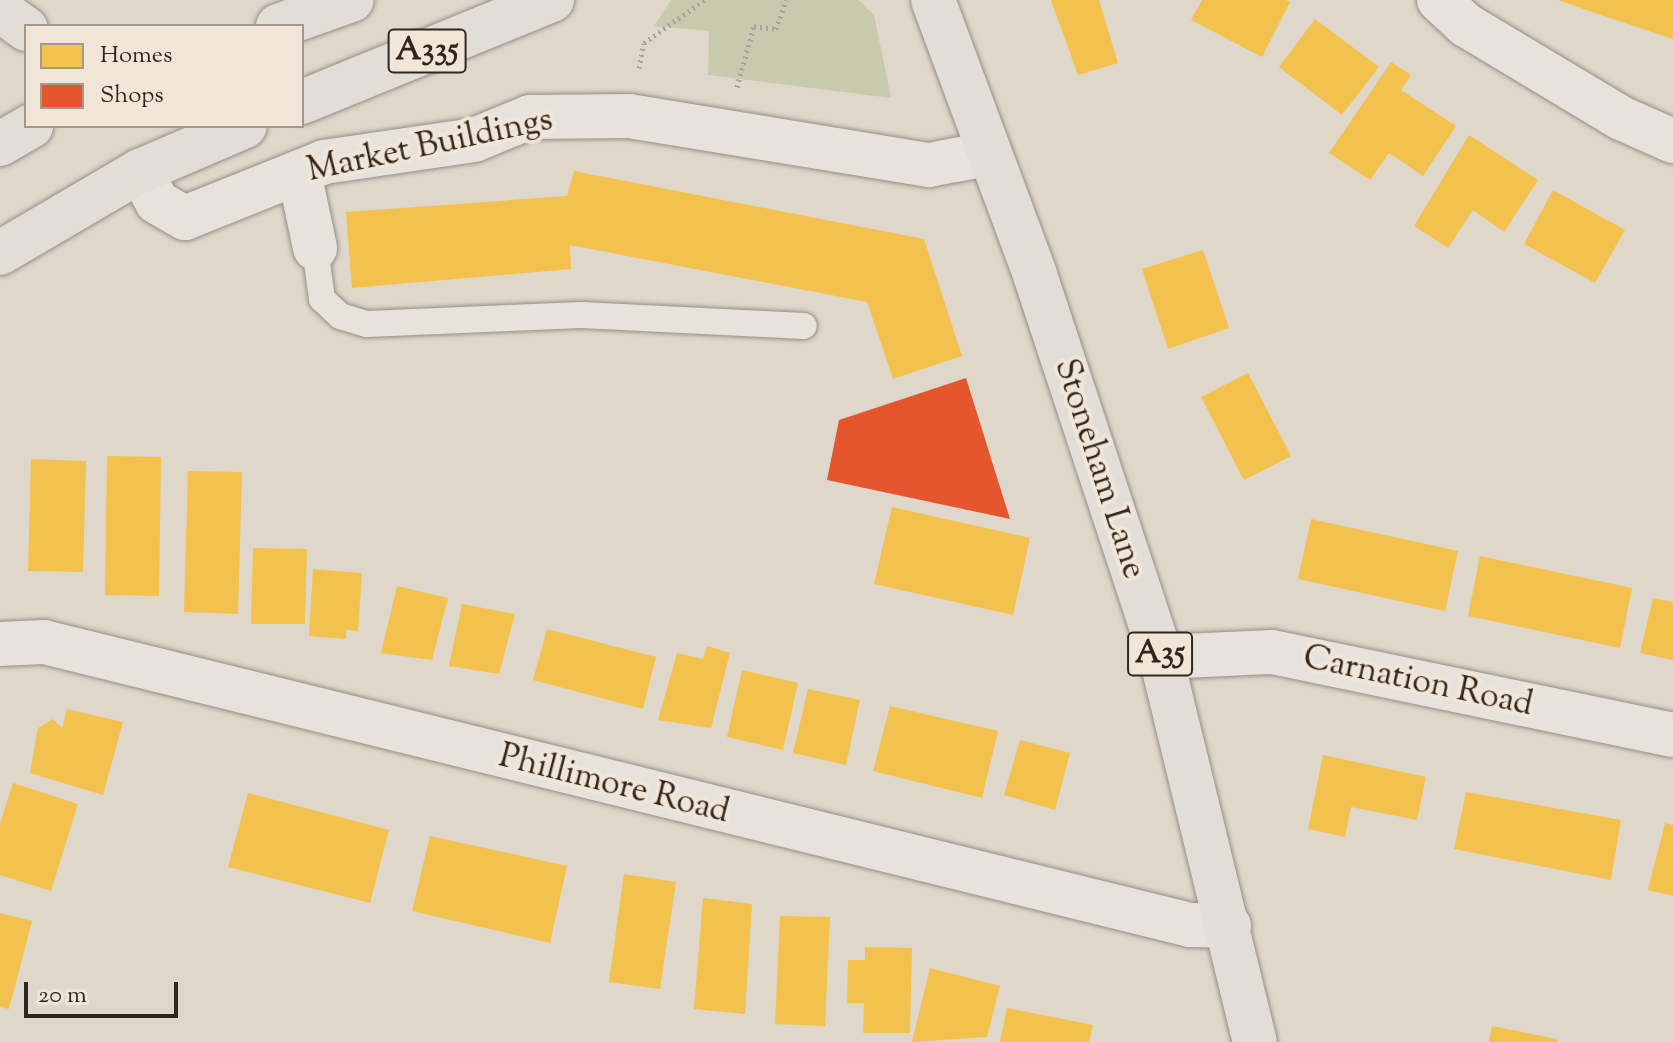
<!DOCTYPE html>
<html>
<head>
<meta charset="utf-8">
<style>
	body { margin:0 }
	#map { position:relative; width:1673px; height:1042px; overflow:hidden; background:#dfd7ca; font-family:"Sorts Mill Goudy",serif }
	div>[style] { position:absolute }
	.green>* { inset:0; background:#c7caac }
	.homes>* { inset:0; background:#f2c14e }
	.shops>* { inset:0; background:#e4572e }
	.path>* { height:5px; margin-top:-2.5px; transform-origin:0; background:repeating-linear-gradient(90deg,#a7a29c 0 2px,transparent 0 6px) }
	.roads { filter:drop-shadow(0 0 2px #958e87) drop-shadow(0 0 2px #958e87) }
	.lane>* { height:26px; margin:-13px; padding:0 13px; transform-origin:13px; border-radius:13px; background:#e7e2dc }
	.street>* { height:44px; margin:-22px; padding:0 22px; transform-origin:22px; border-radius:22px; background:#e7e2dc }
	.primary>* { height:44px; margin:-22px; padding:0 22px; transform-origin:22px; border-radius:22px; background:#e2ddd6 }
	span { translate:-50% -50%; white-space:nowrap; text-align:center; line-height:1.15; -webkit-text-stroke:8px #f0e6d7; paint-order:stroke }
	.shield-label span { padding:2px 6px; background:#f0e6d7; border:2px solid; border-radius:6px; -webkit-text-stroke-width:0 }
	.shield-label { font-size:32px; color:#32251f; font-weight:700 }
	.street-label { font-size:34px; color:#32251f }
	.legend { position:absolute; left:24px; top:24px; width:280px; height:104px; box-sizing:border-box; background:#f0e6d7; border:2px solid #a4998d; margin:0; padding:10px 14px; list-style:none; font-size:24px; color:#32251f }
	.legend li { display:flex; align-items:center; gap:16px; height:40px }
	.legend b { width:40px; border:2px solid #a4998d }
	.scale { position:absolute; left:24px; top:982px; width:154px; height:36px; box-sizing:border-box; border:4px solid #32251f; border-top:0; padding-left:10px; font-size:24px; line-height:28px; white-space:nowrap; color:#32251f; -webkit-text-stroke:6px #f0e6d7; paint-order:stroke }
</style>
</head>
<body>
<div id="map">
	<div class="green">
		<div style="clip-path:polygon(671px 0,859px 0,874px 15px,891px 98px,708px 75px,709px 31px,654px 26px)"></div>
	</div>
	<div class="homes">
		<div style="clip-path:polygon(1051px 0,1099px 0,1118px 63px,1078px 75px)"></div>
		<div style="clip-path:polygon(1202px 0,1286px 0,1290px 2px,1262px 57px,1191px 20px)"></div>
		<div style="clip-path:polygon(1558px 0,1673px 0,1673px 39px,1598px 14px)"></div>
		<div style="clip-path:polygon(1315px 19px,1379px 67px,1342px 115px,1279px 67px)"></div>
		<div style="clip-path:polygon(1391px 62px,1411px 75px,1401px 90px,1456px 126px,1423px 176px,1389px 153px,1370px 180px,1329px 153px)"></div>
		<div style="clip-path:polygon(1469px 135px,1538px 180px,1504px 232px,1473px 210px,1448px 248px,1414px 226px)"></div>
		<div style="clip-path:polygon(574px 171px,924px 239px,962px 356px,893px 379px,867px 302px,570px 245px,571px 269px,352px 288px,346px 212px,567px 196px)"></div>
		<div style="clip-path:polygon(1553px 190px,1625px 230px,1595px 283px,1524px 244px)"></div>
		<div style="clip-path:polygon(1203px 250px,1229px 328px,1168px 349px,1142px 269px)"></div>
		<div style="clip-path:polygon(1248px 373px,1291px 456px,1244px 480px,1201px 397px)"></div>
		<div style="clip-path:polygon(107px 456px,161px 457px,159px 596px,105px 595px)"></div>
		<div style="clip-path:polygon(31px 459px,86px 461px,83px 572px,28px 571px)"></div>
		<div style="clip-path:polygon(188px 471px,242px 472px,238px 614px,184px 612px)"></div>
		<div style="clip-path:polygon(892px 507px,1030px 538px,1013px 615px,874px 584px)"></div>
		<div style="clip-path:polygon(1311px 519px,1458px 551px,1445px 611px,1298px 579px)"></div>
		<div style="clip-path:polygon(253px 548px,307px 549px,305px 624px,251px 624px)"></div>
		<div style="clip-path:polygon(1480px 556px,1632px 588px,1620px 648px,1468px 616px)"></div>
		<div style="clip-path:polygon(313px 569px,362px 573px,358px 631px,346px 630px,346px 639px,309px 636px)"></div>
		<div style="clip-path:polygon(397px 586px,448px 598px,432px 660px,381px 653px)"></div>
		<div style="clip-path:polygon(1653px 598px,1673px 602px,1673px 660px,1640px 653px)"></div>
		<div style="clip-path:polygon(462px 604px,515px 614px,499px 674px,449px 666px)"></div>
		<div style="clip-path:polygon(547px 629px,656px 657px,643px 709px,533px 680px)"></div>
		<div style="clip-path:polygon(707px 646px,730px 653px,711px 728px,658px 720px,677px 653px,703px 659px)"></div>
		<div style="clip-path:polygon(742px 670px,798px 683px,783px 750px,727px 737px)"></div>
		<div style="clip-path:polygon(808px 689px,860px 700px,846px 765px,793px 753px)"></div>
		<div style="clip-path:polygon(890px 706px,998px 731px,982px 798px,873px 771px)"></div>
		<div style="clip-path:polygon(67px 709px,123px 722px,103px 795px,30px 773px,38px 728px,53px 719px,62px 728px)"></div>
		<div style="clip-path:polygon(1020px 740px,1070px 753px,1055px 810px,1004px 795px)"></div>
		<div style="clip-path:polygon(1323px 755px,1426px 777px,1417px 820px,1351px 807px,1345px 837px,1308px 829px)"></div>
		<div style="clip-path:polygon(13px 783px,78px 804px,51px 891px,0 875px,0 824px)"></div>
		<div style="clip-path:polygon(1466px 792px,1621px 820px,1611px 880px,1454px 849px)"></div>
		<div style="clip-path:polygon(248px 793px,389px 830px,370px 903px,228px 867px)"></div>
		<div style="clip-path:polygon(1665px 823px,1673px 825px,1673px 896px,1648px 890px)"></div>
		<div style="clip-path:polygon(430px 836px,567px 866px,550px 943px,412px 911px)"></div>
		<div style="clip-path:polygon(624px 874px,676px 882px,660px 989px,609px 982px)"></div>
		<div style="clip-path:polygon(703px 898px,752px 904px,745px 1014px,694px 1009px)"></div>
		<div style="clip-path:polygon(0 913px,32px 921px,9px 1009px,0 1007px)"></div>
		<div style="clip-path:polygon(780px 916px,830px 917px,825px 1026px,775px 1024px)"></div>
		<div style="clip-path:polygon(865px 947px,912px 948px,910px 1033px,863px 1033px,864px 1003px,847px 1003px,848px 960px,865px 960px)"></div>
		<div style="clip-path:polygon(930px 968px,1000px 986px,987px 1037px,912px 1042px)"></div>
		<div style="clip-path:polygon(1007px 1008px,1093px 1025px,1089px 1042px,1000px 1042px)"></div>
		<div style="clip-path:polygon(1492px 1026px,1557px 1039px,1557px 1042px,1489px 1042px)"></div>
	</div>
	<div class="shops">
		<div style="clip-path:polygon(966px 378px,1010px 519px,827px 480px,839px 420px)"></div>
	</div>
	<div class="path">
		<div style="left:639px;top:68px;width:25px;rotate:-79deg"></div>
		<div style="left:644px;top:43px;width:74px;rotate:-35.6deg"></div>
		<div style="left:737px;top:87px;width:63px;rotate:-74.4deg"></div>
		<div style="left:754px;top:26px;width:22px;rotate:8deg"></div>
		<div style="left:776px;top:29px;width:31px;rotate:-71deg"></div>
	</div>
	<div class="roads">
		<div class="lane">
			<div style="left:315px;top:248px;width:51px;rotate:82.2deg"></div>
			<div style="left:322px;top:299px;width:25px;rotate:43deg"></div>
			<div style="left:340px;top:316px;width:28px;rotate:17deg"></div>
			<div style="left:367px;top:324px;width:214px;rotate:-2.4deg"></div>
			<div style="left:581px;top:315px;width:223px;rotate:2.8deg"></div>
		</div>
		<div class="street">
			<div style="left:1439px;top:0;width:37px;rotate:43deg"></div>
			<div style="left:1466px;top:25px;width:181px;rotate:31deg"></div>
			<div style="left:1621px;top:118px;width:57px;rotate:23.9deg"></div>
			<div style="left:140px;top:171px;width:35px;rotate:61deg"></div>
			<div style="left:157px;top:202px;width:32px;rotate:30deg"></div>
			<div style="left:185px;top:218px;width:150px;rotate:-21.9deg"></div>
			<div style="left:324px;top:162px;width:152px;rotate:-8.3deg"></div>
			<div style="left:474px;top:140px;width:61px;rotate:-22.3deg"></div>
			<div style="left:530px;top:117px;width:99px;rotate:-0.6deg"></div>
			<div style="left:629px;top:116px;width:304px;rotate:9.3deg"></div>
			<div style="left:929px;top:165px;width:59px;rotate:-10.7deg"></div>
			<div style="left:299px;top:172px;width:78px;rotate:78.1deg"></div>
			<div style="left:0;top:644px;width:44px;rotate:-2.6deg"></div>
			<div style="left:44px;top:642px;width:1180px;rotate:13.87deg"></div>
			<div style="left:1190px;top:925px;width:39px;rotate:1deg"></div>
			<div style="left:1161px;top:657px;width:111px;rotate:-2.6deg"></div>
			<div style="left:1272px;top:652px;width:409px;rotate:11.7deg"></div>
		</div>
		<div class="primary">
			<div style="left:933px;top:0;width:293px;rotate:69.6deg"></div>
			<div style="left:1035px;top:275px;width:402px;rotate:71.7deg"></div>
			<div style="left:1161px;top:657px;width:396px;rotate:76.3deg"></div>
			<div style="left:0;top:10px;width:32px;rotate:36deg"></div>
			<div style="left:278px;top:26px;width:78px;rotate:-19.4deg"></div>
			<div style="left:302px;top:102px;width:270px;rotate:-22.2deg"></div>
			<div style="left:0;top:144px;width:36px;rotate:-30deg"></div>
			<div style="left:0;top:253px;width:162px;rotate:-30.4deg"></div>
			<div style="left:140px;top:171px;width:114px;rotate:-23.2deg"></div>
		</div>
	</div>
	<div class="shield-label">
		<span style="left:427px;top:51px">A335</span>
		<span style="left:1160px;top:654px">A35</span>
	</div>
	<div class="street-label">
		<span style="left:430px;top:146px;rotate:-12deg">Market Buildings</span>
		<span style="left:1099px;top:469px;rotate:72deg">Stoneham Lane</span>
		<span style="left:1418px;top:682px;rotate:12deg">Carnation Road</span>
		<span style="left:614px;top:785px;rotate:14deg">Phillimore Road</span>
	</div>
	<ul class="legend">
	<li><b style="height:22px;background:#f2c14e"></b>Homes</li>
	<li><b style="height:22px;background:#e4572e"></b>Shops</li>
	</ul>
	<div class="scale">20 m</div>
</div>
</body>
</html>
